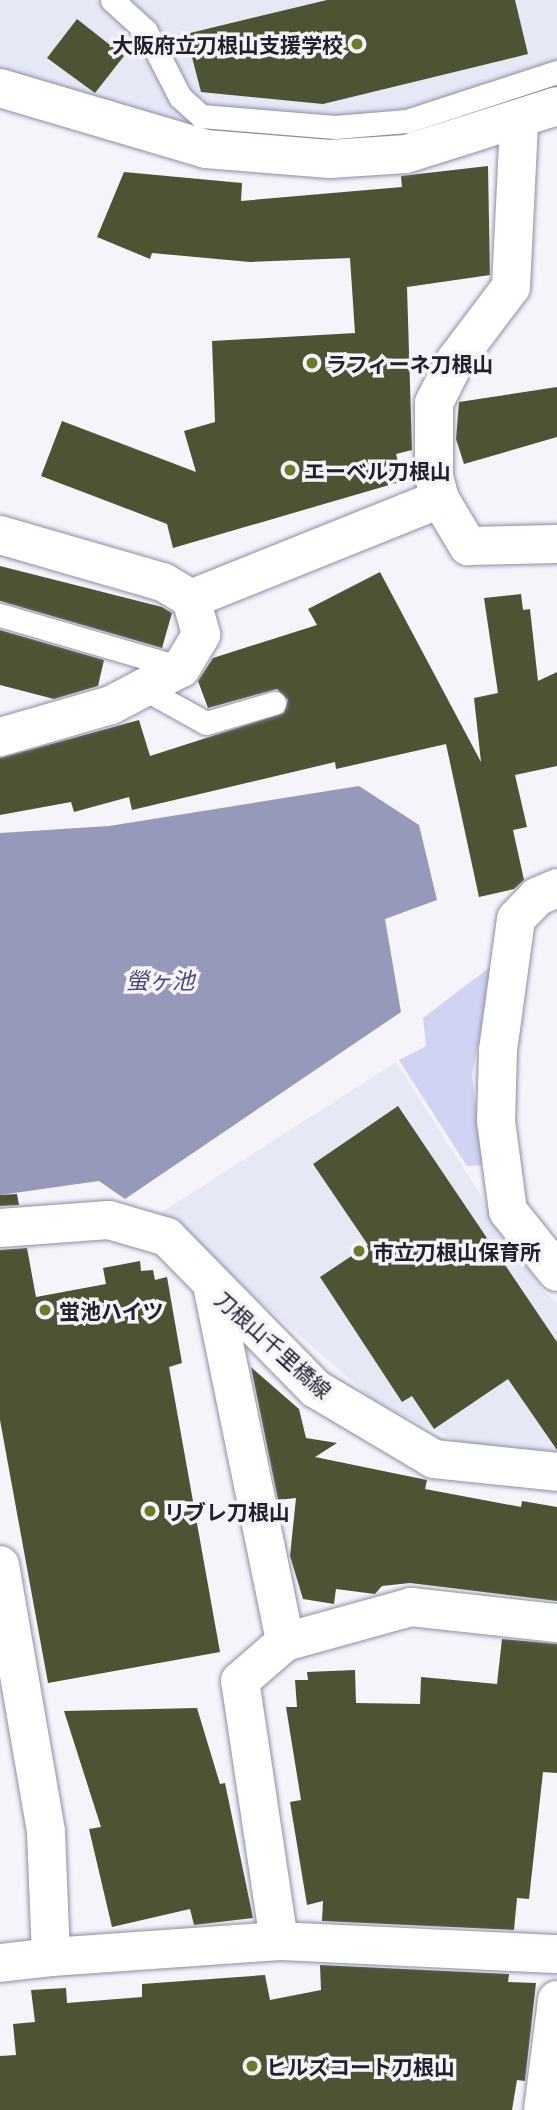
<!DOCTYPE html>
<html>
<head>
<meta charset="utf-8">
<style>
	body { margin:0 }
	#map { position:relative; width:557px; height:2110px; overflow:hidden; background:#f4f4fa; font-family:Georgia,"Noto Sans JP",serif }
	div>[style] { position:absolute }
	.built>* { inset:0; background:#e6e8f6 }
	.green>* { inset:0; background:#d0d3f1 }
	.water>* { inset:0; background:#9799bb }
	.building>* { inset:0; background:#4c5434 }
	.roads { filter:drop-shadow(0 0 2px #8c8ea8) drop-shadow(0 0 2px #8c8ea8) }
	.service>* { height:23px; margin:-11.5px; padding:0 11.5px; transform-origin:11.5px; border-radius:11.5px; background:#fff }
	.minor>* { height:38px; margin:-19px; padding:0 19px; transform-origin:19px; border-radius:19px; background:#fff }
	.dots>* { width:19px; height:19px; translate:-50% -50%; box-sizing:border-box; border:4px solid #f4f4fa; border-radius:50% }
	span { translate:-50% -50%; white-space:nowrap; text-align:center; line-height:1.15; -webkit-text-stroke:7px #f4f4fa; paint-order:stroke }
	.poi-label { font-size:21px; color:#20212b; font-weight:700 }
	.right { translate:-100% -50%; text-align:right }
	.left { translate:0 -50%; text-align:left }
	.street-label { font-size:21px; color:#20212b }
	.water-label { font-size:23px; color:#4b4b7c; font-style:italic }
</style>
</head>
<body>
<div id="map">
	<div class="built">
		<div style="clip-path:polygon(0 0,557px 0,557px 85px,386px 145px,265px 143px,0 73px)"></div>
		<div style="clip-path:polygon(396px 1062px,540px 1288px,557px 1303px,557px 1455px,461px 1443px,376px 1402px,159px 1214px)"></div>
	</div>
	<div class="green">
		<div style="clip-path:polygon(494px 964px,472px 1075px,483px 1165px,467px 1166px,399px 1060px,426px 1046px,423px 1018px)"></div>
	</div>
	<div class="water">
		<div style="clip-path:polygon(359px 786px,419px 825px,437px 900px,385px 919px,401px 1012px,125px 1199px,99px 1181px,0 1195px,0 833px,109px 826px)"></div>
	</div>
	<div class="building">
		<div style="clip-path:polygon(327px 0,515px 0,528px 54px,323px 104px,201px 92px,186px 34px)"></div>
		<div style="clip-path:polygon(77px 19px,124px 56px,95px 93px,47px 58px)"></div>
		<div style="clip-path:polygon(488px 166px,490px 275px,407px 287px,412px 450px,396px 454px,403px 481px,173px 548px,167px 524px,41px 476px,62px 421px,196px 472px,184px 431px,215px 422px,212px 341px,355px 333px,350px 258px,250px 262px,152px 253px,150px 259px,97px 237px,124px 172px,242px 183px,241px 201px,402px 187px,401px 176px)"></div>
		<div style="clip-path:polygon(557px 387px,557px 437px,464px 464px,456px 439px,459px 402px)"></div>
		<div style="clip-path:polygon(0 566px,162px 607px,172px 613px,162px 648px,0 601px)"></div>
		<div style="clip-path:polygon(380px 572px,481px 762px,474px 698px,498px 693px,484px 598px,521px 594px,523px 610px,530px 609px,538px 681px,557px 672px,557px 766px,515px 775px,527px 827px,513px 830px,524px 880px,514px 889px,479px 897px,446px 744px,336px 769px,335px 762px,132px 810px,129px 797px,74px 812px,71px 802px,0 815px,0 758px,139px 720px,150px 756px,284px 713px,288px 700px,277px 689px,208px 708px,198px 681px,213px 658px,317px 625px,308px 609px)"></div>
		<div style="clip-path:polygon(0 630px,104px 660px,98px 686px,54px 699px,0 685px)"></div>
		<div style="clip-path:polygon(398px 1106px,557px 1342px,557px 1450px,508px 1379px,434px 1429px,412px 1396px,402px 1402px,320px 1277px,368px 1245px,313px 1164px)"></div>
		<div style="clip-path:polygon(17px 1194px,19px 1205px,0 1206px,0 1195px)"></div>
		<div style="clip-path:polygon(27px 1248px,36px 1297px,106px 1284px,103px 1268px,140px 1261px,141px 1271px,153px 1270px,155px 1280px,167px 1277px,182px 1363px,169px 1367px,220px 1652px,48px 1683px,0 1420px,0 1250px)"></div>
		<div style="clip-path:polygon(251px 1367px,299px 1409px,306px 1438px,337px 1443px,315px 1457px,427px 1480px,425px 1489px,521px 1507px,522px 1501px,557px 1507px,557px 1601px,410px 1583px,382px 1586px,375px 1594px,336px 1589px,334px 1604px,303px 1599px,290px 1556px,296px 1498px,278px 1500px)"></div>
		<div style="clip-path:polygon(502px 1639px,557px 1644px,557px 1773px,543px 1772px,529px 1899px,517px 1898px,514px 1930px,322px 1921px,323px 1901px,307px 1905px,290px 1802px,301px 1800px,286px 1707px,297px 1707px,295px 1680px,308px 1680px,307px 1672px,355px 1670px,356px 1703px,420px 1704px,421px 1677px,497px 1684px)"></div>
		<div style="clip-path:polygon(197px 1708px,220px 1784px,225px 1783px,253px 1918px,194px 1925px,190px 1909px,112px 1927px,89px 1829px,101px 1827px,64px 1711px)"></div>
		<div style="clip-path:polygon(320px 1965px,509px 1974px,508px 1982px,536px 1983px,525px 2081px,517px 2080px,512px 2110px,0 2110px,0 2056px,16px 2055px,13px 2024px,35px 2022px,31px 1990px,66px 1988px,67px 2003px,142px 1997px,142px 1984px,265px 1975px,270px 2000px,321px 1990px)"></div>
	</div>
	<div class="roads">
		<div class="service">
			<div style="left:112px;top:0;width:46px;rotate:42.4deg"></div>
			<div style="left:146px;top:31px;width:74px;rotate:62.7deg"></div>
			<div style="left:180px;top:97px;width:28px;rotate:42deg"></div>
			<div style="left:201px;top:116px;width:134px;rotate:4.7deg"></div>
			<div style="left:335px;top:127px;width:72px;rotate:-4.8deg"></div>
			<div style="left:407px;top:121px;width:158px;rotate:-18.1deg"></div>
			<div style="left:0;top:615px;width:189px;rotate:16.3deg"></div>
			<div style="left:143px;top:688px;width:72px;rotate:29.1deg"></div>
			<div style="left:206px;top:723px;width:71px;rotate:-16.4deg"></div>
		</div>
		<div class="minor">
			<div style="left:0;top:88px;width:215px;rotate:16.5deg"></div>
			<div style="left:206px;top:149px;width:124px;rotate:4.6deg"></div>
			<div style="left:330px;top:159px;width:76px;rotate:-3.8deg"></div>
			<div style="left:406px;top:154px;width:158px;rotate:-17.6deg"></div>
			<div style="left:440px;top:499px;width:23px;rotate:-105deg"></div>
			<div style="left:434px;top:477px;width:74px;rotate:-90deg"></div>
			<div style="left:434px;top:403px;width:47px;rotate:-63.4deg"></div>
			<div style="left:455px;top:361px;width:93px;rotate:-52.9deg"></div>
			<div style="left:511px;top:287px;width:165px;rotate:-87.2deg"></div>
			<div style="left:0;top:535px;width:170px;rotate:16.1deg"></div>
			<div style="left:163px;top:582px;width:33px;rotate:31deg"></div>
			<div style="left:191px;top:599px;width:37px;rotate:74deg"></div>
			<div style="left:201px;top:635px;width:39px;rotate:121deg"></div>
			<div style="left:181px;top:668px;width:79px;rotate:152.1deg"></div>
			<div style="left:111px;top:705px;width:116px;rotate:163.9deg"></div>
			<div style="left:191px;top:599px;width:268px;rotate:-21.9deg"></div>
			<div style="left:440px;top:499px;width:55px;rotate:59.2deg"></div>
			<div style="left:468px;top:546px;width:89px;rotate:-1.3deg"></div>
			<div style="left:557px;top:888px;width:22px;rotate:156deg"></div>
			<div style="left:537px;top:897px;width:30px;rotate:134deg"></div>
			<div style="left:516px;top:919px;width:133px;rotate:97.8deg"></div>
			<div style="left:498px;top:1051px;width:70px;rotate:91.6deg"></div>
			<div style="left:496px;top:1121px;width:91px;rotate:82.4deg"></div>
			<div style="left:508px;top:1211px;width:78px;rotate:51.2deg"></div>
			<div style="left:0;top:1228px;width:109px;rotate:-4.2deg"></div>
			<div style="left:109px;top:1220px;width:60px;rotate:16.3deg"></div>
			<div style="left:167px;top:1237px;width:213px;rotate:45.6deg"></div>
			<div style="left:316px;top:1389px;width:137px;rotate:30.7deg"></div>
			<div style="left:434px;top:1459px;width:124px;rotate:6deg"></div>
			<div style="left:213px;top:1290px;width:359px;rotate:78.4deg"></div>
			<div style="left:285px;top:1642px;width:131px;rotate:-15.5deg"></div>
			<div style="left:411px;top:1607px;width:147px;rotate:6.3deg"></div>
			<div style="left:0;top:1565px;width:271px;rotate:80.2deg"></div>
			<div style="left:46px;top:1832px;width:125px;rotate:87.7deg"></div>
			<div style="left:51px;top:1957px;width:229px;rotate:-4deg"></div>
			<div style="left:279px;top:1941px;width:263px;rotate:-98.5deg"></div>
			<div style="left:240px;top:1681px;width:60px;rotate:-40.9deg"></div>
			<div style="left:279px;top:1941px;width:278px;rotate:2.7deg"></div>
			<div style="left:0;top:1963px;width:51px;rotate:-6.7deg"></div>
			<div style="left:543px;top:2110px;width:111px;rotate:-82.7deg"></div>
		</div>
	</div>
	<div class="dots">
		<div style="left:357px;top:44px;background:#6b7b29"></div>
		<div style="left:312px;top:363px;background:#6b7b29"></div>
		<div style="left:290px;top:470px;background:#6b7b29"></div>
		<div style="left:359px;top:1251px;background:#6b7b29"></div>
		<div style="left:45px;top:1310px;background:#6b7b29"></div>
		<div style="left:150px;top:1511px;background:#6b7b29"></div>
		<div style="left:252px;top:2066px;background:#6b7b29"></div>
	</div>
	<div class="poi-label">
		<span class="right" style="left:343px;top:44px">大阪府立刀根山支援学校</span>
		<span class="left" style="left:326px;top:363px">ラフィーネ刀根山</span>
		<span class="left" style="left:304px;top:470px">エーベル刀根山</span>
		<span class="left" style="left:373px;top:1251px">市立刀根山保育所</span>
		<span class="left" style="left:59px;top:1310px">蛍池ハイツ</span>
		<span class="left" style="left:164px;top:1511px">リブレ刀根山</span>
		<span class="left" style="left:266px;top:2066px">ヒルズコート刀根山</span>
	</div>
	<div class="street-label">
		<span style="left:274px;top:1344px;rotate:42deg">刀根山千里橋線</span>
	</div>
	<div class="water-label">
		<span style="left:160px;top:979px">螢ヶ池</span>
	</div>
</div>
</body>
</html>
